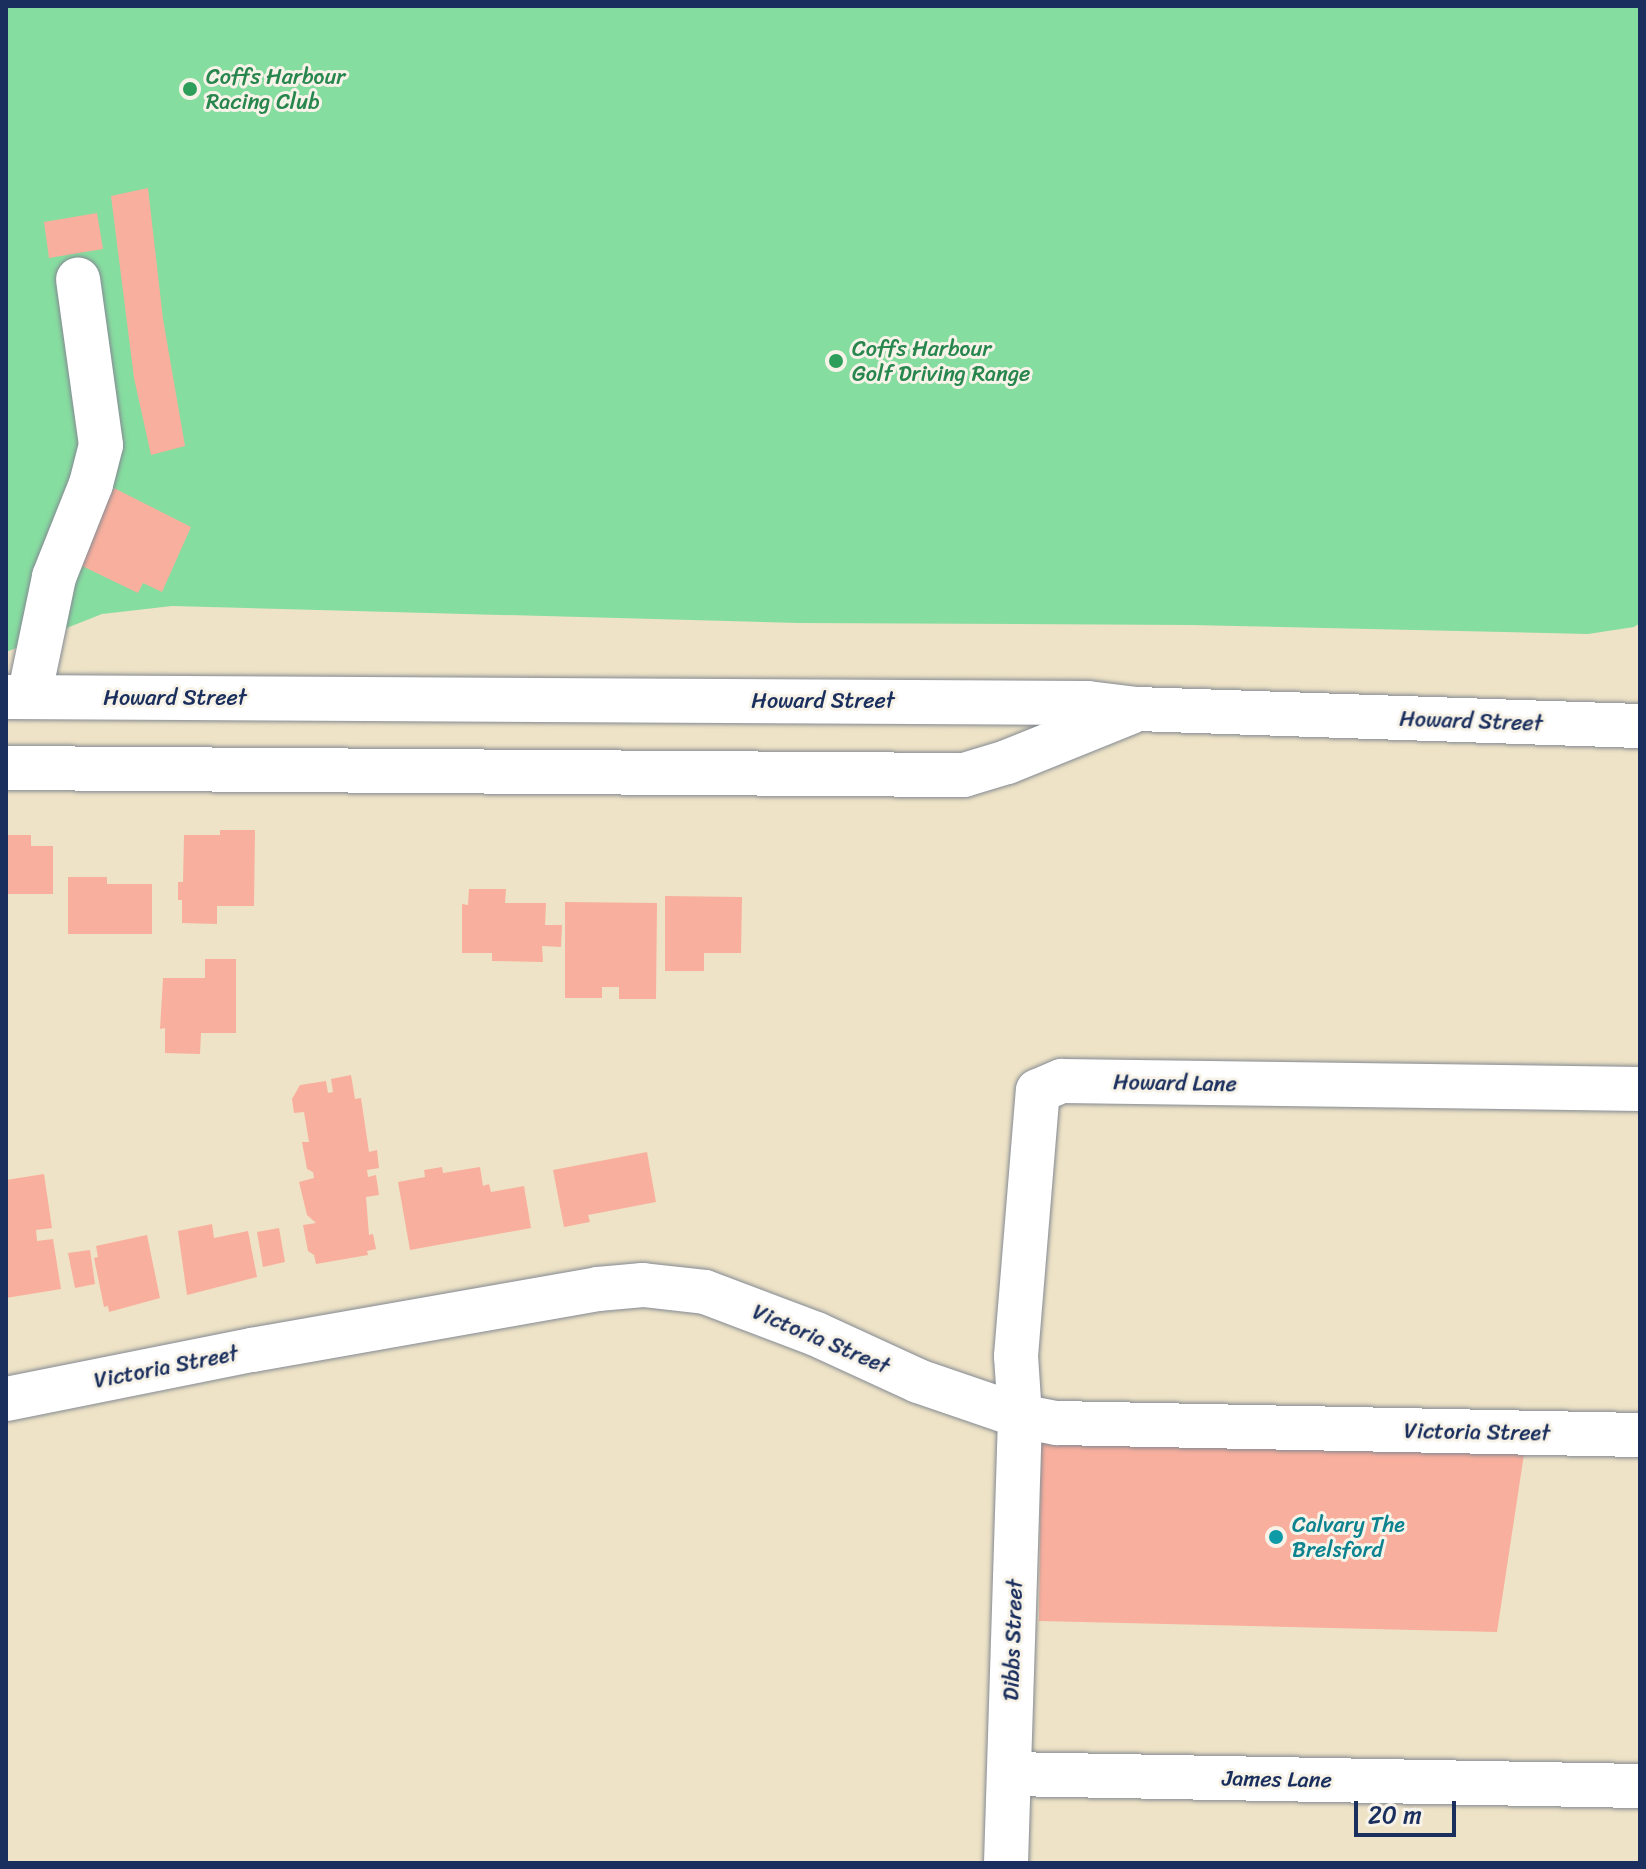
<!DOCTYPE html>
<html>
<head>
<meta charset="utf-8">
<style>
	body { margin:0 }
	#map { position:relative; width:1646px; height:1869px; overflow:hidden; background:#eee3c6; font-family:Sriracha,sans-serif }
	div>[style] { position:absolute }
	.green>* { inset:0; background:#86dda0 }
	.building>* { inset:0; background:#f9af9d }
	.roads { filter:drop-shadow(0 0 2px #848992) drop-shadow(0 0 2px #848992) }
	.minor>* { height:44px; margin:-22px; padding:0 22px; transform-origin:22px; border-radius:22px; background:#fff }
	.dots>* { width:22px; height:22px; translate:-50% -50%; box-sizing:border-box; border:4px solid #f7f3e8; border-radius:50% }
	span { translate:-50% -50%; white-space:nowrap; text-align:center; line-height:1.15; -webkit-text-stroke:6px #f7f3e8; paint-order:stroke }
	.leisure-label { font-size:22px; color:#27864d }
	.left { translate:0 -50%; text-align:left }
	.street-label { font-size:22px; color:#1b2f5e }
	.culture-label { font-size:22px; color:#0d838f }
	.frame { position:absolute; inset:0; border:8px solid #1b2f5e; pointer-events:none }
	.scale { position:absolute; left:1354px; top:1801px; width:102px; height:36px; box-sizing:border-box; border:4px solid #1b2f5e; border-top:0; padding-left:10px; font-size:24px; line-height:28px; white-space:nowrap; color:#1b2f5e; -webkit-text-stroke:6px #f7f3e8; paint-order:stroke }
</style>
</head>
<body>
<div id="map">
	<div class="green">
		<div style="clip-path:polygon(6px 6px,1640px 6px,1640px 623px,1634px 627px,1588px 634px,1190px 625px,799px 623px,172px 606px,102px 614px,6px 652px)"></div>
	</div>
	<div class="building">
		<div style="clip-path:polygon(148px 188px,163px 319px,185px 446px,151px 455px,134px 378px,111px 196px)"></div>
		<div style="clip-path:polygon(97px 213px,103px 249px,49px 258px,44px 222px)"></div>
		<div style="clip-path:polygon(114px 488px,191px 527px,162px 592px,143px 583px,138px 593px,76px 563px)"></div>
		<div style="clip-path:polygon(220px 830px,255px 830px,254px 906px,217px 906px,217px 924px,182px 923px,182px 900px,178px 900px,178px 882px,183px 882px,184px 835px,220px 835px)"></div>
		<div style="clip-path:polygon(6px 835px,31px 835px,31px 846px,53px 846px,53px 894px,6px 894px)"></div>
		<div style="clip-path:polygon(68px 877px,107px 877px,107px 884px,152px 884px,152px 934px,68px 934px)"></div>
		<div style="clip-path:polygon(469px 889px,506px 889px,505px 903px,546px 903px,545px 925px,562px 925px,561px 947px,542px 946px,543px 962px,492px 961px,492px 953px,462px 953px,462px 904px,468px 905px)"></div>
		<div style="clip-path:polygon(665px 896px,742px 897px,741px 953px,704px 953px,704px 971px,665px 971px)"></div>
		<div style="clip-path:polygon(565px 902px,657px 903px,656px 999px,619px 999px,619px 987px,602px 987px,602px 998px,565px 998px)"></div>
		<div style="clip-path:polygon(205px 959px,236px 959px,236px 1033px,201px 1033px,200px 1054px,165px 1053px,165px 1028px,160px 1029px,163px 978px,205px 978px)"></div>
		<div style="clip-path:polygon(351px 1075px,355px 1099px,361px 1098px,369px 1152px,377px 1150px,379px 1168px,367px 1170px,368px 1177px,376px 1175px,379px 1195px,366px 1197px,369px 1235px,373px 1234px,376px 1249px,367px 1251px,368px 1255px,316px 1264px,314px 1255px,308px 1251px,303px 1225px,316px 1223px,307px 1215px,299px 1182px,314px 1178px,313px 1172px,307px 1169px,302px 1142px,309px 1142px,304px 1112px,294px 1113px,292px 1099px,300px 1085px,326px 1081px,328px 1093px,333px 1092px,331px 1079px)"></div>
		<div style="clip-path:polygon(647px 1152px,656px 1202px,588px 1215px,590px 1222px,564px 1227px,553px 1170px)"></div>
		<div style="clip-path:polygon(442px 1167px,443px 1173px,480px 1167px,483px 1186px,489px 1184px,491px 1192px,524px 1186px,531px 1228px,410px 1250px,398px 1182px,425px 1177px,424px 1170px)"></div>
		<div style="clip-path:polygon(44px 1174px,52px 1228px,36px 1230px,37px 1241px,53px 1239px,61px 1289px,6px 1298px,6px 1180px)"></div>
		<div style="clip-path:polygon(212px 1224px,214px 1238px,248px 1231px,257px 1277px,187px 1295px,178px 1231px)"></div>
		<div style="clip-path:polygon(279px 1228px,285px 1262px,263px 1267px,257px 1232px)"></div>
		<div style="clip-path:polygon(147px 1235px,160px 1298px,109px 1312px,108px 1306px,104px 1307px,94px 1258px,98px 1257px,96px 1246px)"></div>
		<div style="clip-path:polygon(90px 1250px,95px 1284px,75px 1288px,68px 1253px)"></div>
		<div style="clip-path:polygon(1041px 1434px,1524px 1454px,1497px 1632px,1039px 1621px)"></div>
	</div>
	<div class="roads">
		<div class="minor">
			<div style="left:6px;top:697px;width:1082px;rotate:0.32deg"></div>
			<div style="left:1088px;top:703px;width:49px;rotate:7deg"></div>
			<div style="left:1137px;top:709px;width:503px;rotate:1.94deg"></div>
			<div style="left:29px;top:697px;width:123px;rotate:-78.2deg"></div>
			<div style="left:54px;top:577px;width:100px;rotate:-68.3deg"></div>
			<div style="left:91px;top:484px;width:40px;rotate:-75.6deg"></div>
			<div style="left:101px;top:445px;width:167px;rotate:-97.9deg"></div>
			<div style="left:6px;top:768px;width:958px;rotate:0.42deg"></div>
			<div style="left:964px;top:775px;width:45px;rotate:-16.8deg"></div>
			<div style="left:1007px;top:762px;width:134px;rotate:-22deg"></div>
			<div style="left:6px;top:1399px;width:251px;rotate:-11.3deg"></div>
			<div style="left:252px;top:1350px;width:351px;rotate:-10deg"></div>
			<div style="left:598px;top:1289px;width:45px;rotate:-5.1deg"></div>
			<div style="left:643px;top:1285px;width:62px;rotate:6.4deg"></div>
			<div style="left:705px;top:1292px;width:119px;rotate:20.7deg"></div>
			<div style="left:816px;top:1334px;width:112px;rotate:24.7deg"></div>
			<div style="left:918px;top:1381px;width:108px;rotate:18.9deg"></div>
			<div style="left:1020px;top:1416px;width:38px;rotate:11deg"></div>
			<div style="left:1057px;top:1423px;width:583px;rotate:1.18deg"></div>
			<div style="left:1009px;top:1774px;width:631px;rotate:1.09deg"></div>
			<div style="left:1006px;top:1863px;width:447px;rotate:-88.2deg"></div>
			<div style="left:1020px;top:1416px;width:60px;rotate:-93.8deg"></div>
			<div style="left:1016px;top:1356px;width:266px;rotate:-85.3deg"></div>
			<div style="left:1038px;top:1091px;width:26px;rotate:-23deg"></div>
			<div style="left:1062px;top:1081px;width:578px;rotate:0.79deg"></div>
		</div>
	</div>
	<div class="dots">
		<div style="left:190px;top:89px;background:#2e9e5b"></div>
		<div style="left:836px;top:361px;background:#2e9e5b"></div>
		<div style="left:1276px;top:1537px;background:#0f9aa8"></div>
	</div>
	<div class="leisure-label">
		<span class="left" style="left:206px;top:89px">Coffs Harbour<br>Racing Club</span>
		<span class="left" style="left:852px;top:361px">Coffs Harbour<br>Golf Driving Range</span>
	</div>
	<div class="street-label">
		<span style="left:175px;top:698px">Howard Street</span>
		<span style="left:823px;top:701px">Howard Street</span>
		<span style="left:1471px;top:721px;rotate:2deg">Howard Street</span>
		<span style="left:1175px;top:1083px;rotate:1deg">Howard Lane</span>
		<span style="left:821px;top:1339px;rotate:23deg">Victoria Street</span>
		<span style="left:166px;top:1367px;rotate:-11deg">Victoria Street</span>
		<span style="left:1477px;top:1432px;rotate:1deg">Victoria Street</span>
		<span style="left:1013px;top:1640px;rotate:-88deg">Dibbs Street</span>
		<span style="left:1277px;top:1779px;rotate:1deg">James Lane</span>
	</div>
	<div class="culture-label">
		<span class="left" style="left:1292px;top:1537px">Calvary The<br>Brelsford</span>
	</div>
	<div class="frame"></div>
	<div class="scale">20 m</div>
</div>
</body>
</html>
